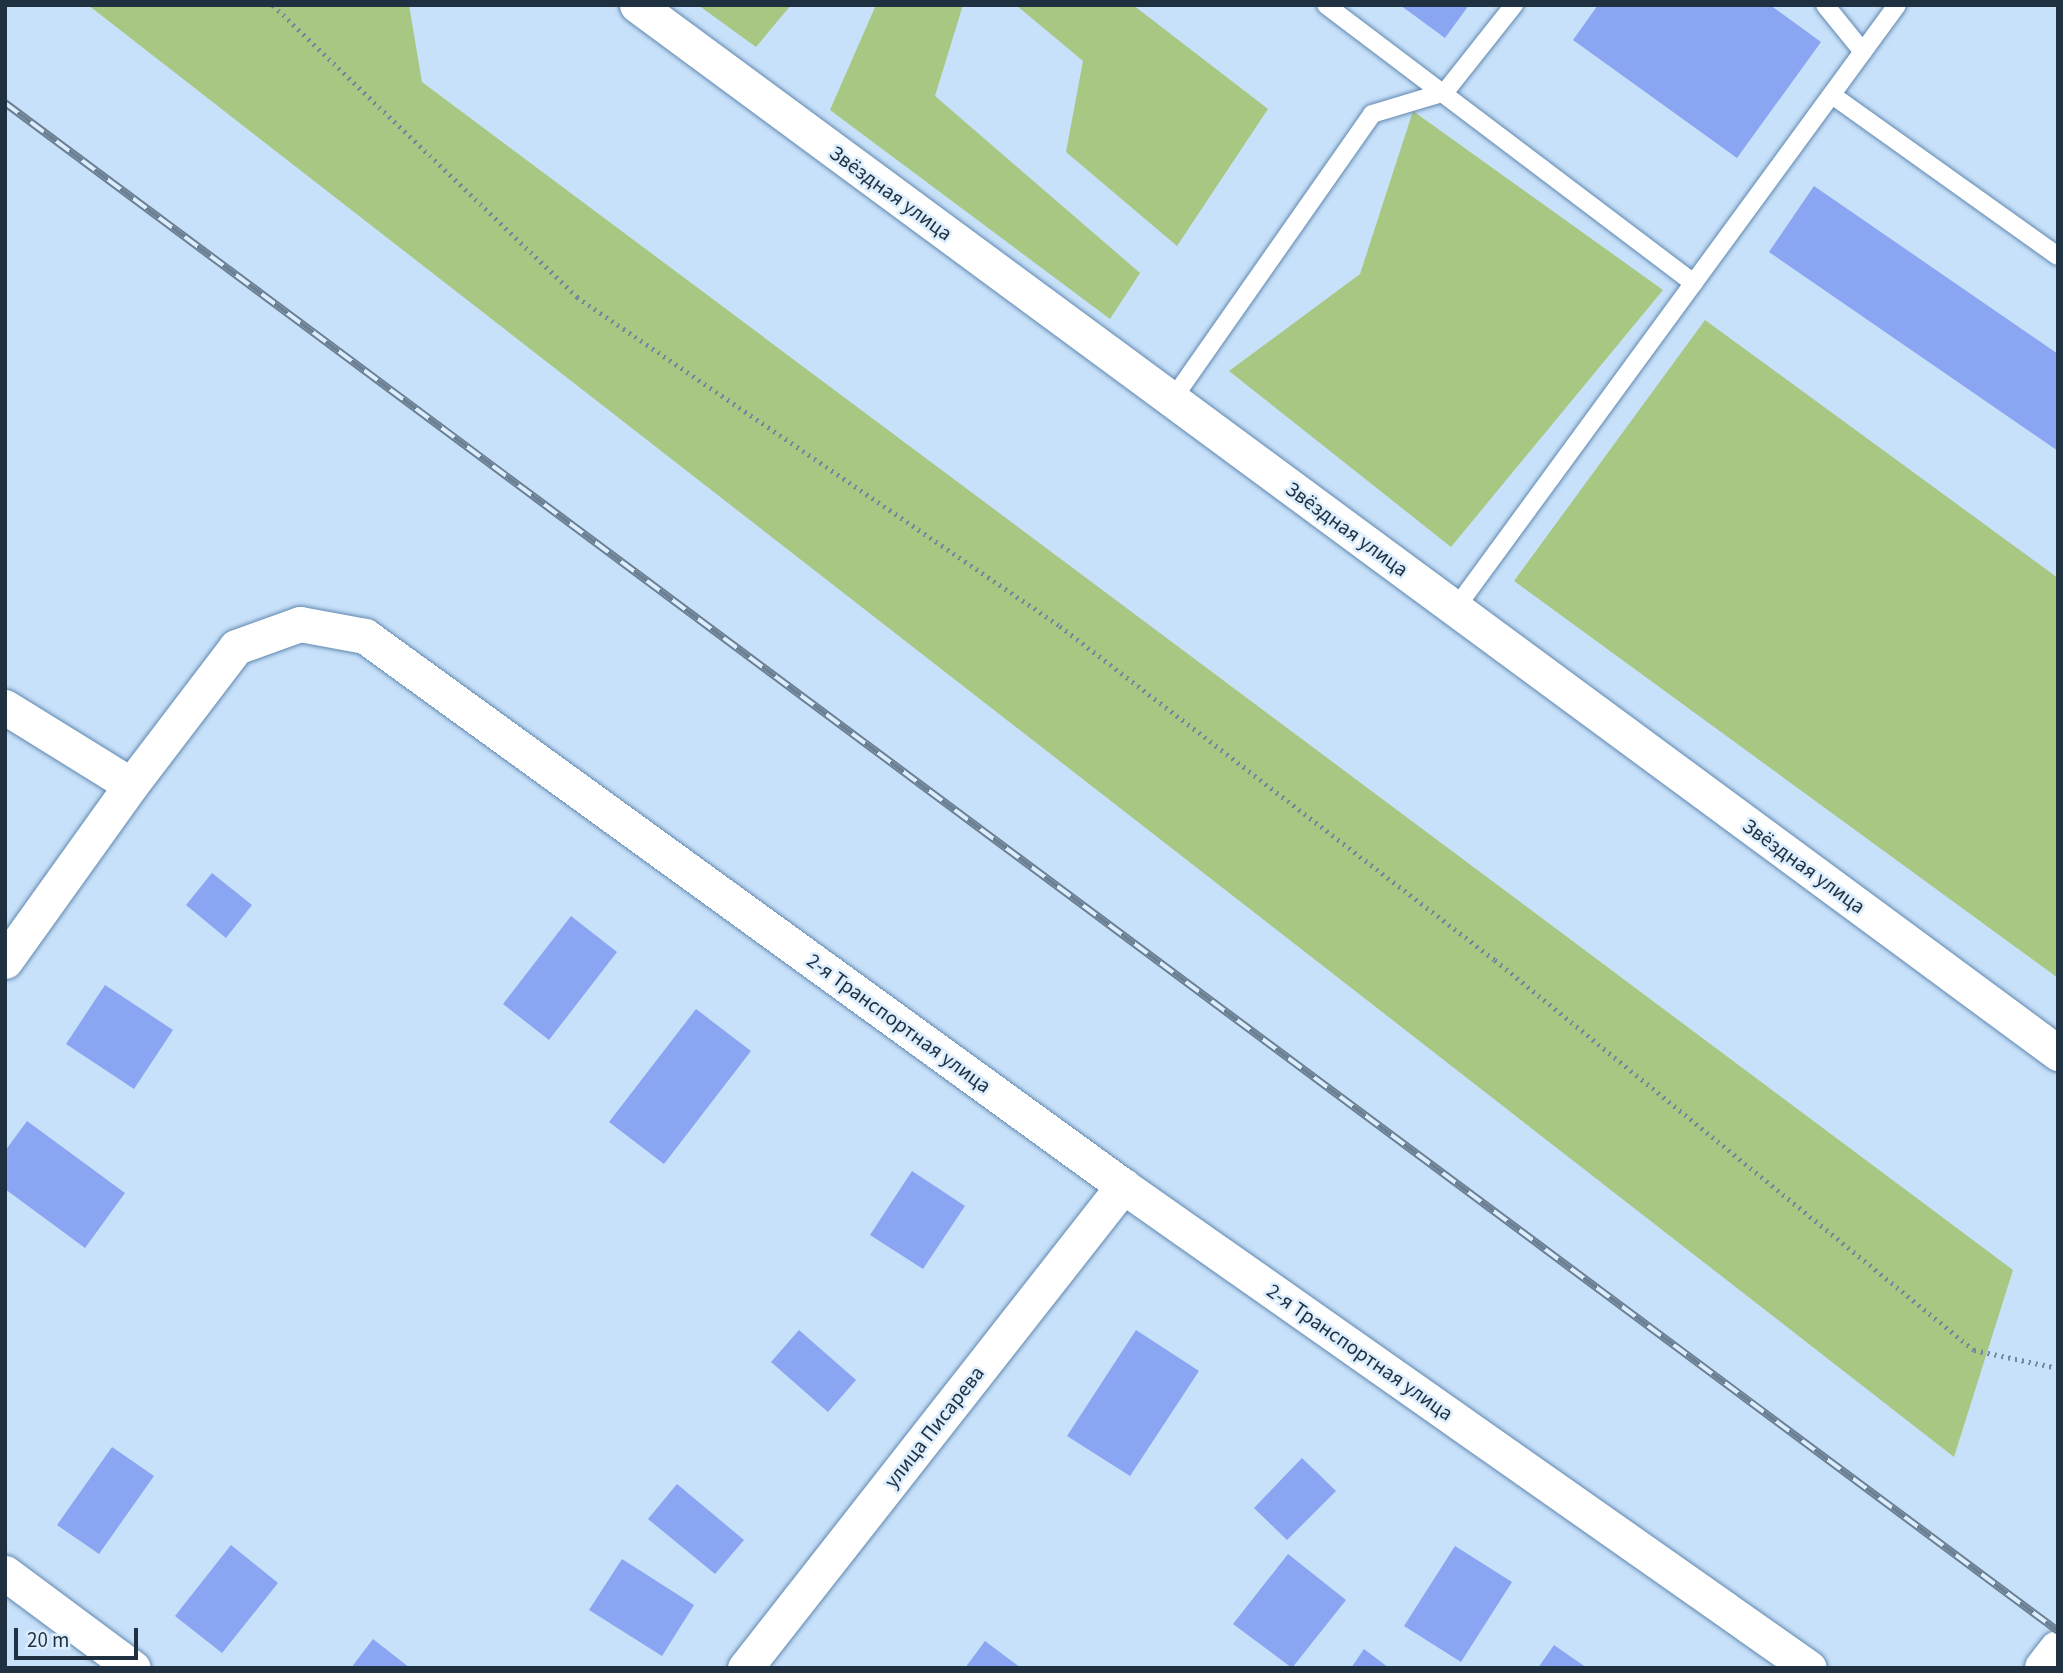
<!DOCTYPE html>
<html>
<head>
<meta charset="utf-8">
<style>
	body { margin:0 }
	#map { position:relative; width:2063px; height:1673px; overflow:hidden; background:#c8e1fa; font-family:"Source Sans 3",sans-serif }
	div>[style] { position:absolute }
	.green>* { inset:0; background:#a8c782 }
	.building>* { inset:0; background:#8aa5f1 }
	.path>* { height:4.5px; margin-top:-2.25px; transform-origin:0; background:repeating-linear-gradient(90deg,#73889c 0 2px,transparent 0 7px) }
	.roads { filter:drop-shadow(0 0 2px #6088af) drop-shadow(0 0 2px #6088af) }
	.lane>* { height:18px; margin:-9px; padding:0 9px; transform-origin:9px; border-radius:9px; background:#fff }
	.street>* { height:35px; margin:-17.5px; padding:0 17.5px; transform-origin:17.5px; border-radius:17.5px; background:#fff }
	.secondary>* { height:38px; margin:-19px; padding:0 19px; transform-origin:19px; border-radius:19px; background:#fff }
	.rail>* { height:8px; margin-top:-4px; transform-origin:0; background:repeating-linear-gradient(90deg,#dcedfe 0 16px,#6c8094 0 32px); box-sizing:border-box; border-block:2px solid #6c8094 }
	span { translate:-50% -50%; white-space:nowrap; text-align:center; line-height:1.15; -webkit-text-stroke:5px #dcedfe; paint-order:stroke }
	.street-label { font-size:21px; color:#1f3040 }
	.frame { position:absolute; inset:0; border:7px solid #1f3040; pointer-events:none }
	.scale { position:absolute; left:14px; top:1628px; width:124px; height:32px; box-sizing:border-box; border:4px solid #1f3040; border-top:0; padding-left:9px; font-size:21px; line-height:24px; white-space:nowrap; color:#1f3040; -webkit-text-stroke:5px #dcedfe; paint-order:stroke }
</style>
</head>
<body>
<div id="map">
	<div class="green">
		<div style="clip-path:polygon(88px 5px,409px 5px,422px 82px,2013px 1270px,1954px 1457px)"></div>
		<div style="clip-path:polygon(698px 5px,791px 5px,756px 47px)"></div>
		<div style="clip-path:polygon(876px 5px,963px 5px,935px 96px,1140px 273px,1110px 319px,830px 110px)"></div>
		<div style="clip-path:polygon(1016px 5px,1133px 5px,1268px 109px,1177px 246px,1066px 152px,1083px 61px)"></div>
		<div style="clip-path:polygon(1413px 111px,1663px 290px,1451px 547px,1229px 371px,1360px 274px)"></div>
		<div style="clip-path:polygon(1705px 320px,2058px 578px,2058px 978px,1514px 581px)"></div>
	</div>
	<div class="building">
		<div style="clip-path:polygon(1400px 5px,1469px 5px,1445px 38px)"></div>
		<div style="clip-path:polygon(1598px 5px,1770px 5px,1821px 42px,1737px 158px,1573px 40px)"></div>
		<div style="clip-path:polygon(1814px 186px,2058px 354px,2058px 451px,1769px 252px)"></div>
		<div style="clip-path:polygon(212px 873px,252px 905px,226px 938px,186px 905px)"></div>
		<div style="clip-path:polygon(571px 916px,617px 952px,549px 1040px,503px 1004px)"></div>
		<div style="clip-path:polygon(105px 985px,173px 1030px,134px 1089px,66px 1044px)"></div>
		<div style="clip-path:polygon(696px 1009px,751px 1051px,664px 1164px,609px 1122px)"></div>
		<div style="clip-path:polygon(27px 1121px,125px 1193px,85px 1248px,5px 1189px,5px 1151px)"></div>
		<div style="clip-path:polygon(912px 1171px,965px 1206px,923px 1269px,870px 1235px)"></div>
		<div style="clip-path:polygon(799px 1330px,856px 1380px,828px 1412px,771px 1362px)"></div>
		<div style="clip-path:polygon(1136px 1330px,1199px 1371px,1130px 1476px,1067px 1436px)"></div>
		<div style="clip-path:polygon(112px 1447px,154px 1476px,99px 1554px,57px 1525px)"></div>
		<div style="clip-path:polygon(1302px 1458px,1336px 1491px,1287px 1540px,1254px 1508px)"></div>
		<div style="clip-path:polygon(677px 1484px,744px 1540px,715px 1574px,648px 1519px)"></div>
		<div style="clip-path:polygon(231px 1545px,278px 1583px,222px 1653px,175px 1616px)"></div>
		<div style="clip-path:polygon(1455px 1546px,1512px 1582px,1461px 1662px,1404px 1626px)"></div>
		<div style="clip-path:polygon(1288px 1554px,1346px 1600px,1292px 1668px,1233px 1624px)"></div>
		<div style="clip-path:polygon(622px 1559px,694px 1605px,662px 1656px,589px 1610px)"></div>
		<div style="clip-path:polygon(373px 1639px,410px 1668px,351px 1668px)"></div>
		<div style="clip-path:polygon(985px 1641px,1021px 1668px,965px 1668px)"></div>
		<div style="clip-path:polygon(1554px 1645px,1587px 1668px,1538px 1668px)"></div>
		<div style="clip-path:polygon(1364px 1649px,1389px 1668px,1351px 1668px)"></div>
	</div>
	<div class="path">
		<div style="left:273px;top:5px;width:422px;rotate:43.8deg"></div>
		<div style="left:577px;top:297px;width:584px;rotate:34.26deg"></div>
		<div style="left:1060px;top:626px;width:548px;rotate:37.52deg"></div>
		<div style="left:1495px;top:960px;width:618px;rotate:39.15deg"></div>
		<div style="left:1974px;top:1350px;width:86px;rotate:12.1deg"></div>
	</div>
	<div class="roads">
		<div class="lane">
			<div style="left:1326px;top:5px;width:461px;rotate:37.1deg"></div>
			<div style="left:1825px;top:5px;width:60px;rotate:51deg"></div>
			<div style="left:1832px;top:95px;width:277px;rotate:35.5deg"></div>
			<div style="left:1172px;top:400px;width:349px;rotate:-55deg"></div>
			<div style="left:1372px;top:114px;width:76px;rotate:-16.8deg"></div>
			<div style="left:1445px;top:92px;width:111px;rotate:-51.6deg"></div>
			<div style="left:1455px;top:609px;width:748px;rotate:-53.8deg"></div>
		</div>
		<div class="street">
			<div style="left:637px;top:5px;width:1766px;rotate:36.41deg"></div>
			<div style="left:5px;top:707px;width:148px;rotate:31.8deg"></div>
			<div style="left:131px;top:785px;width:173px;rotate:-52.7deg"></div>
			<div style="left:236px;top:647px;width:68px;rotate:-19.8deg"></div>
			<div style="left:300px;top:624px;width:66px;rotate:10.5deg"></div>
			<div style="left:365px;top:636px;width:937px;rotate:35.96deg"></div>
			<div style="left:1123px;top:1186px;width:838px;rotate:35.09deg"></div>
			<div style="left:5px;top:961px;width:216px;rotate:-54.4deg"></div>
			<div style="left:5px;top:1573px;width:159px;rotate:36.6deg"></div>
			<div style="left:745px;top:1668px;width:613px;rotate:-51.9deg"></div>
		</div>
		<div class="secondary">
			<div style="left:2044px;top:1668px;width:23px;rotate:-52deg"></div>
		</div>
	</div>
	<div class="rail">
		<div style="left:5px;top:103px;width:2559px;rotate:36.66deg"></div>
	</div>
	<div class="street-label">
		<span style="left:891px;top:193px;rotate:36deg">Звёздная улица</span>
		<span style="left:1347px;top:529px;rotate:36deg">Звёздная улица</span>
		<span style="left:1804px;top:866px;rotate:36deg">Звёздная улица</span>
		<span style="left:899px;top:1023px;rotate:36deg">2-я Транспортная улица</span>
		<span style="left:1360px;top:1352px;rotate:35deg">2-я Транспортная улица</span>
		<span style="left:934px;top:1427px;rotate:-52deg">улица Писарева</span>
	</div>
	<div class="frame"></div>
	<div class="scale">20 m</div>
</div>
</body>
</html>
